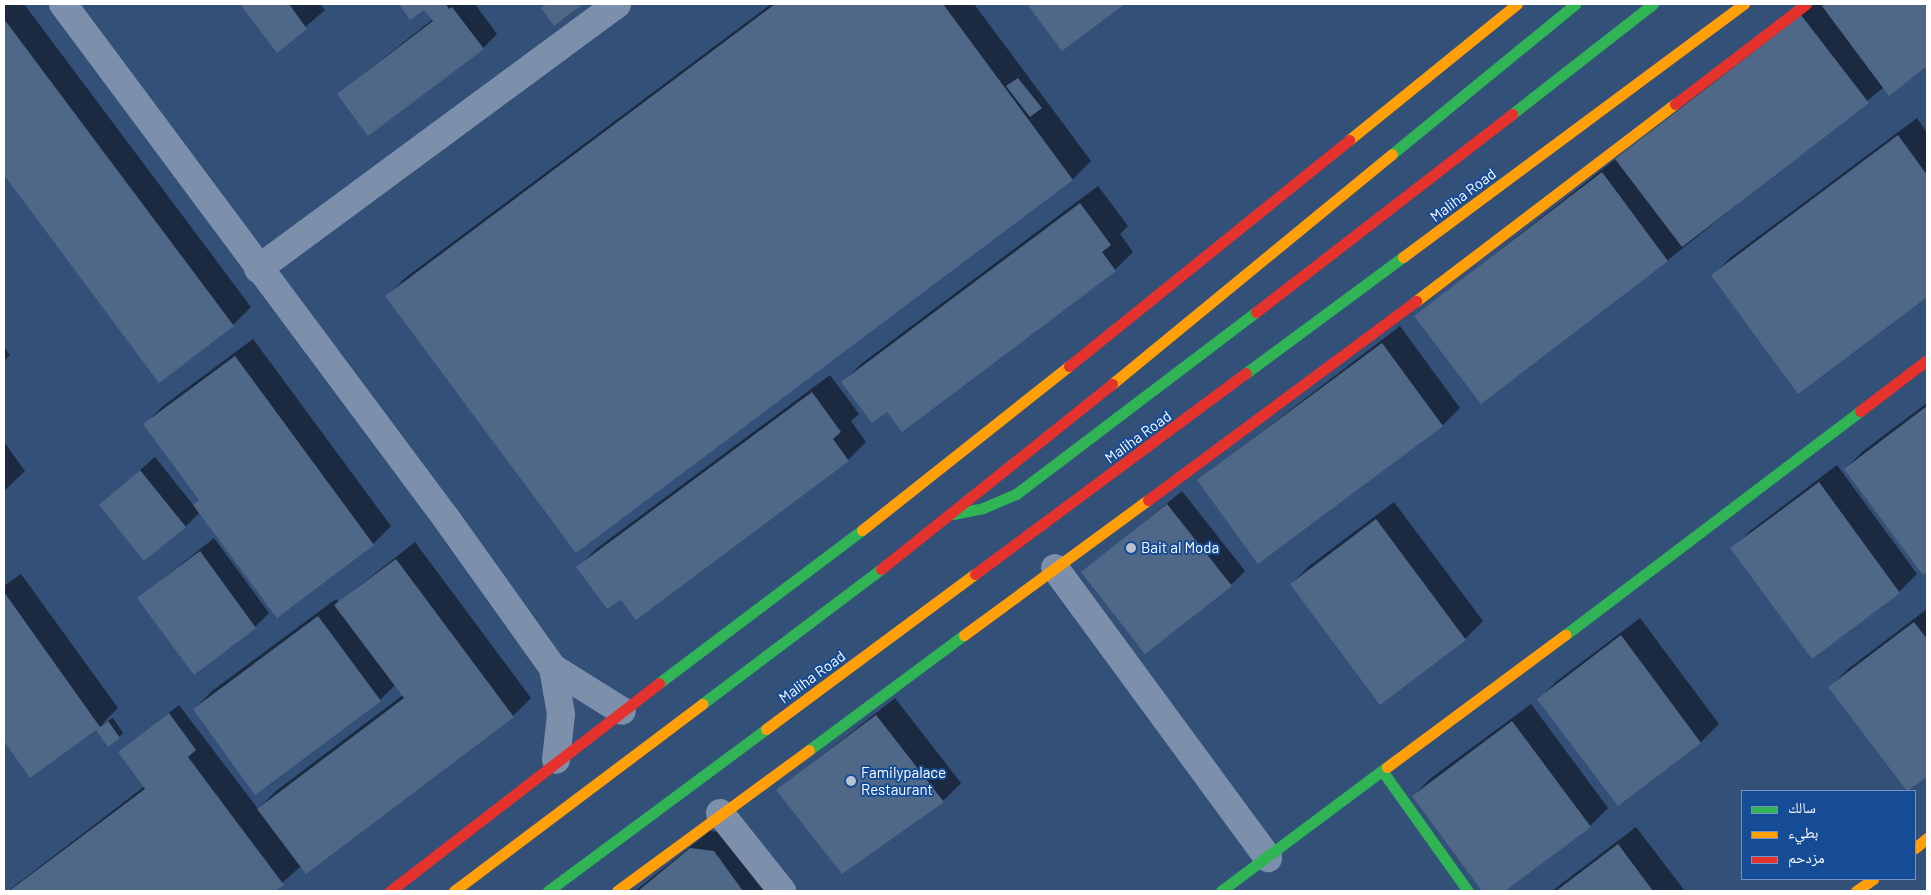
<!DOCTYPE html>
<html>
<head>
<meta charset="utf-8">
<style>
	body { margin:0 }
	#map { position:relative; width:1931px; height:895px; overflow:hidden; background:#335079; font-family:Barlow,"Noto Naskh Arabic",sans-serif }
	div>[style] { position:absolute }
	.shadow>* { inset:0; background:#0007 }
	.building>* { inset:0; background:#506888 }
	.street>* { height:28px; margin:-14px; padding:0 14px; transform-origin:14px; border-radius:14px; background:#7c90ab }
	.fast>* { height:11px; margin:-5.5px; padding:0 5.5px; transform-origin:5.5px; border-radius:5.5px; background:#30b455 }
	.slow>* { height:11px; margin:-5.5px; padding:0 5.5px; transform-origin:5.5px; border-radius:5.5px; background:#ff9f0a }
	.jam>* { height:11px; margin:-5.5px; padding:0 5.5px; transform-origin:5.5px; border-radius:5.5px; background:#e5322d }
	.dots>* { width:14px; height:14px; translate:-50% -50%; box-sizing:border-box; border:2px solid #164b96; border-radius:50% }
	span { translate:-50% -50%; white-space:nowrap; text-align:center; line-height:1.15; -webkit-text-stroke:4px #164b96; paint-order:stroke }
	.street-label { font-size:15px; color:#fff }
	.poi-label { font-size:15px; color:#fff }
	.left { translate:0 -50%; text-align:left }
	.frame { position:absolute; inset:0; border:5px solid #fff; pointer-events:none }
	.legend { position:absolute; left:1741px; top:790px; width:175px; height:90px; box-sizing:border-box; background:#164b96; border:1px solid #7393c0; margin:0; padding:6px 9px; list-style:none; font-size:15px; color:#fff }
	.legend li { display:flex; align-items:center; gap:10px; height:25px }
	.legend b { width:25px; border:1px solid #7393c0 }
</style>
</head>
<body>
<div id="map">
	<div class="shadow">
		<div style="clip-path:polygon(4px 4px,24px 4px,251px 307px,233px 325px,159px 381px,4px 173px)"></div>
		<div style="clip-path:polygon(242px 4px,320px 4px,325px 10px,277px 51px)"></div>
		<div style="clip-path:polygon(400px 4px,475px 4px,497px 34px,483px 48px,338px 94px,433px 19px,425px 8px,411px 18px)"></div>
		<div style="clip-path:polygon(771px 4px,974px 4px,1091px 161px,1073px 179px,576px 552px,387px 296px,405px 278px)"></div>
		<div style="clip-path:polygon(1028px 4px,1123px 4px,1062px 50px)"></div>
		<div style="clip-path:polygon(1812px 4px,1927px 4px,1927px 65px,1889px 94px,1884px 87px,1668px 260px,1481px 402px,1416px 316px)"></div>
		<div style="clip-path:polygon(1917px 118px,1927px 133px,1927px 296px,1798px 392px,1713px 275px,1731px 257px)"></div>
		<div style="clip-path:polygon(1098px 186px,1128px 226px,1120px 234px,1133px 252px,1115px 270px,887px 410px,843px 382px,861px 364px)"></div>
		<div style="clip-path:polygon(1400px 326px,1460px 408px,1442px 426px,1199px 480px)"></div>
		<div style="clip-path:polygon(253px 339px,391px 526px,373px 544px,277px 616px,200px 512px,185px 527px,100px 505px,155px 457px,194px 506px,200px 499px,145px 424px,163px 406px)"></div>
		<div style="clip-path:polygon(4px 347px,10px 355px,4px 361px)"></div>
		<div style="clip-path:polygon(830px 375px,859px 414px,851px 421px,866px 442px,848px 460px,636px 618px,621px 598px,578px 567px,596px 549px)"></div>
		<div style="clip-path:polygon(1927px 403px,1927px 570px,1923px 573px,1845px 469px,1863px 451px)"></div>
		<div style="clip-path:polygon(4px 442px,25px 471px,4px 491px)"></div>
		<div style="clip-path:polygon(1837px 465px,1917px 574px,1899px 592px,1732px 549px,1750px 531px)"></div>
		<div style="clip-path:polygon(1182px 491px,1245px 571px,1231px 585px,1083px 572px)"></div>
		<div style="clip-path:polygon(1394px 502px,1483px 621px,1465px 639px,1291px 584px,1309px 566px)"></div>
		<div style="clip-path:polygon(214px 538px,269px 613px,255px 627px,139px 598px)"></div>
		<div style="clip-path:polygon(415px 542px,531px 698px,513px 716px,306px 873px,301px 866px,273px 891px,8px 891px,145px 786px,119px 752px,179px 705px,258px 809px,276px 791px,403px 695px,395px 685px,380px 700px,194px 709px,212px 691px,336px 599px,339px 602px)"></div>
		<div style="clip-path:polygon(21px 574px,118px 708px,102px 724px,113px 718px,123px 733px,119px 737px,96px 728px,30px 776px,4px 739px,4px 586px)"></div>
		<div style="clip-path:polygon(1927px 609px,1927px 776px,1908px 790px,1830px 687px,1848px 669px)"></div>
		<div style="clip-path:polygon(1640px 618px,1719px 724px,1701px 742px,1618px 804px,1539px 699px,1557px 681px)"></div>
		<div style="clip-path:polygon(895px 698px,961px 783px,943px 801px,842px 873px,778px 790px)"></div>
		<div style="clip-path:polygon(1531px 704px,1608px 808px,1590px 826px,1503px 891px,1484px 891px,1413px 796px,1431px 778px)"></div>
		<div style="clip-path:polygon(1636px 827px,1685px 891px,1552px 891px)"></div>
		<div style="clip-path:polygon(710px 831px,732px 833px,775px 891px,635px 891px)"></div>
	</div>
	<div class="building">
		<div style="clip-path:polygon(240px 4px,289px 4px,307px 29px,277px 53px)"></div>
		<div style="clip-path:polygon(399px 4px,446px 4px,449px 9px,452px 7px,484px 49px,368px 136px,337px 94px,433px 21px,424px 10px,410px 20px)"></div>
		<div style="clip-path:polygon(547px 4px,583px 4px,554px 26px,541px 8px)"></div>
		<div style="clip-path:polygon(775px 4px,943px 4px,1073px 180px,576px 553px,385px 296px)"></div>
		<div style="clip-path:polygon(1027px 4px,1125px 4px,1062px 51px)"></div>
		<div style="clip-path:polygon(1825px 4px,1927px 4px,1927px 66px,1889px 96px,1822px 6px)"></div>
		<div style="clip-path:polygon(1801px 15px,1869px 103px,1682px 247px,1615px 159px)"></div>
		<div style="clip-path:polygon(4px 19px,234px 326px,159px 383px,4px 175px)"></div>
		<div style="clip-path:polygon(1018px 78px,1042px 108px,1030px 117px,1006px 86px)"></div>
		<div style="clip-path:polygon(1898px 135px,1927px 175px,1927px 297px,1798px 394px,1711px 275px)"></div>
		<div style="clip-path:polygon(1602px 172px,1668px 261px,1481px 404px,1414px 316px)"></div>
		<div style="clip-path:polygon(1080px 203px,1111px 245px,1102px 252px,1116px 271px,902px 432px,887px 412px,872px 423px,841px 382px)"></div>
		<div style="clip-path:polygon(1382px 343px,1443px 426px,1258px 564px,1197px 480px)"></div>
		<div style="clip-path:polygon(235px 356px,374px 545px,277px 618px,193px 505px,199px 500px,143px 424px)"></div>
		<div style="clip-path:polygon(812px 392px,841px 432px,833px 439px,849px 461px,636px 620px,621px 600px,607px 609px,576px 567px)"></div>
		<div style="clip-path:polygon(1927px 406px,1927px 572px,1923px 575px,1844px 469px)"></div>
		<div style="clip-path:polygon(140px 470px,186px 527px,144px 561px,99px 505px)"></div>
		<div style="clip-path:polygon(1819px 482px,1900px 593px,1812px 659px,1730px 548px)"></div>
		<div style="clip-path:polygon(1167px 504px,1232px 586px,1145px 654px,1081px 572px)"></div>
		<div style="clip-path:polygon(1376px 519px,1466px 640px,1380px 705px,1290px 584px)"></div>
		<div style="clip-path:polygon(200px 551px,256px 628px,194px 675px,137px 598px)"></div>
		<div style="clip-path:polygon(396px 559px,514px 717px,306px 874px,257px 809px,404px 698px,334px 605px)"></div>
		<div style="clip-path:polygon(4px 592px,100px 727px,108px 721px,120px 738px,108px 747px,96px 730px,30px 778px,4px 741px)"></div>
		<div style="clip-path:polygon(318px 616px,381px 701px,255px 795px,193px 709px)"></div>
		<div style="clip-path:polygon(1914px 622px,1927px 639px,1927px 777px,1907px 791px,1828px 687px)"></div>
		<div style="clip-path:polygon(1621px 635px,1701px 743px,1618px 806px,1537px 699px)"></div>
		<div style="clip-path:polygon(169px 713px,196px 750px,188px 757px,284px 885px,275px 891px,9px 891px,145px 789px,118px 752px)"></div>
		<div style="clip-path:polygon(876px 715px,944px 802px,842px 874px,776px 790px)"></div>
		<div style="clip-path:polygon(1512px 721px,1591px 827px,1505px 891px,1482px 891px,1412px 796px)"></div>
		<div style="clip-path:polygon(1618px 844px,1653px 891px,1556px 891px)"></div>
		<div style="clip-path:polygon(690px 848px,714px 851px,743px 891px,638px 891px)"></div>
	</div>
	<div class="street">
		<div style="left:63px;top:4px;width:641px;rotate:53.31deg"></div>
		<div style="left:446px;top:518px;width:184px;rotate:54.5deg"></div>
		<div style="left:553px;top:668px;width:81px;rotate:31.9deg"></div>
		<div style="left:258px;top:269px;width:446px;rotate:-36.4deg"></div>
		<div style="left:1055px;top:568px;width:360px;rotate:53.7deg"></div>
		<div style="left:553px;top:668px;width:47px;rotate:80.1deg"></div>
		<div style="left:561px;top:714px;width:46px;rotate:96.2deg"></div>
		<div style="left:720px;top:813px;width:100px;rotate:51.5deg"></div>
	</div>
	<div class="fast">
		<div style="left:1512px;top:114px;width:179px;rotate:-38deg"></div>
		<div style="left:1392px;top:154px;width:237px;rotate:-39.3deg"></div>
		<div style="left:1246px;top:373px;width:195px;rotate:-36.5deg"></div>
		<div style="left:953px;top:514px;width:31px;rotate:-11deg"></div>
		<div style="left:983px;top:508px;width:36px;rotate:-23deg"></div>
		<div style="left:1016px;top:494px;width:301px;rotate:-37.2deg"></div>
		<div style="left:1565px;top:635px;width:370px;rotate:-37.2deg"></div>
		<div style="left:659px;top:683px;width:254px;rotate:-37deg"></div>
		<div style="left:702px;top:704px;width:224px;rotate:-37deg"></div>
		<div style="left:809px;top:750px;width:193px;rotate:-36.6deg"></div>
		<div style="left:1383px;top:772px;width:146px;rotate:54.5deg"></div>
		<div style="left:548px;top:891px;width:272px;rotate:-36.6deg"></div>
		<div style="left:1221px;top:891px;width:207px;rotate:-36.8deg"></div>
	</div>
	<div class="slow">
		<div style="left:1349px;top:140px;width:216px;rotate:-39deg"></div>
		<div style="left:1403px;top:257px;width:425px;rotate:-36.6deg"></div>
		<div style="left:1416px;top:301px;width:325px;rotate:-37.3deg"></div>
		<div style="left:1112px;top:384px;width:362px;rotate:-39.4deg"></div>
		<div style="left:862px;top:530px;width:264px;rotate:-38.4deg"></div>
		<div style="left:964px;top:635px;width:228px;rotate:-36.3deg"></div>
		<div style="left:766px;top:729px;width:260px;rotate:-36.6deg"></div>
		<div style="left:1387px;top:767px;width:222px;rotate:-36.6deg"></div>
		<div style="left:1915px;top:848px;width:16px;rotate:-40deg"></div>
		<div style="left:454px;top:891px;width:311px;rotate:-37deg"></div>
		<div style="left:617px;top:891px;width:238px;rotate:-36.3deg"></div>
		<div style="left:1856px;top:891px;width:21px;rotate:-35deg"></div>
	</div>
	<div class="jam">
		<div style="left:1675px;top:104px;width:165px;rotate:-37.4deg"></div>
		<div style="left:1256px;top:312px;width:324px;rotate:-37.7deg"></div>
		<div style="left:1069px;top:366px;width:360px;rotate:-38.9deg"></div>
		<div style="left:1860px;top:411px;width:84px;rotate:-37.3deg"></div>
		<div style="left:1148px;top:500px;width:334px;rotate:-36.6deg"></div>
		<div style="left:881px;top:569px;width:296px;rotate:-38.7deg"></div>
		<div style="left:975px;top:574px;width:337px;rotate:-36.6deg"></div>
		<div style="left:390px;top:891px;width:340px;rotate:-37.7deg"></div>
	</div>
	<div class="dots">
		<div style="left:1131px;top:548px;background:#b8c2d0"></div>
		<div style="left:851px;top:781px;background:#b8c2d0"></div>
	</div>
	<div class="street-label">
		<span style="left:1463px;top:195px;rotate:-37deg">Maliha Road</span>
		<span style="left:1138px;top:437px;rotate:-36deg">Maliha Road</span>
		<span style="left:812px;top:677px;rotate:-36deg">Maliha Road</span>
	</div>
	<div class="poi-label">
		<span class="left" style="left:1141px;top:548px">Bait al Moda</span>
		<span class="left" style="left:861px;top:781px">Familypalace<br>Restaurant</span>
	</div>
	<div class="frame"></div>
	<ul class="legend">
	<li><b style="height:6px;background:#30b455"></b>سالك</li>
	<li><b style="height:6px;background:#ff9f0a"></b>بطيء</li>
	<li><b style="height:6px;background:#e5322d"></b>مزدحم</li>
	</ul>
</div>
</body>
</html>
